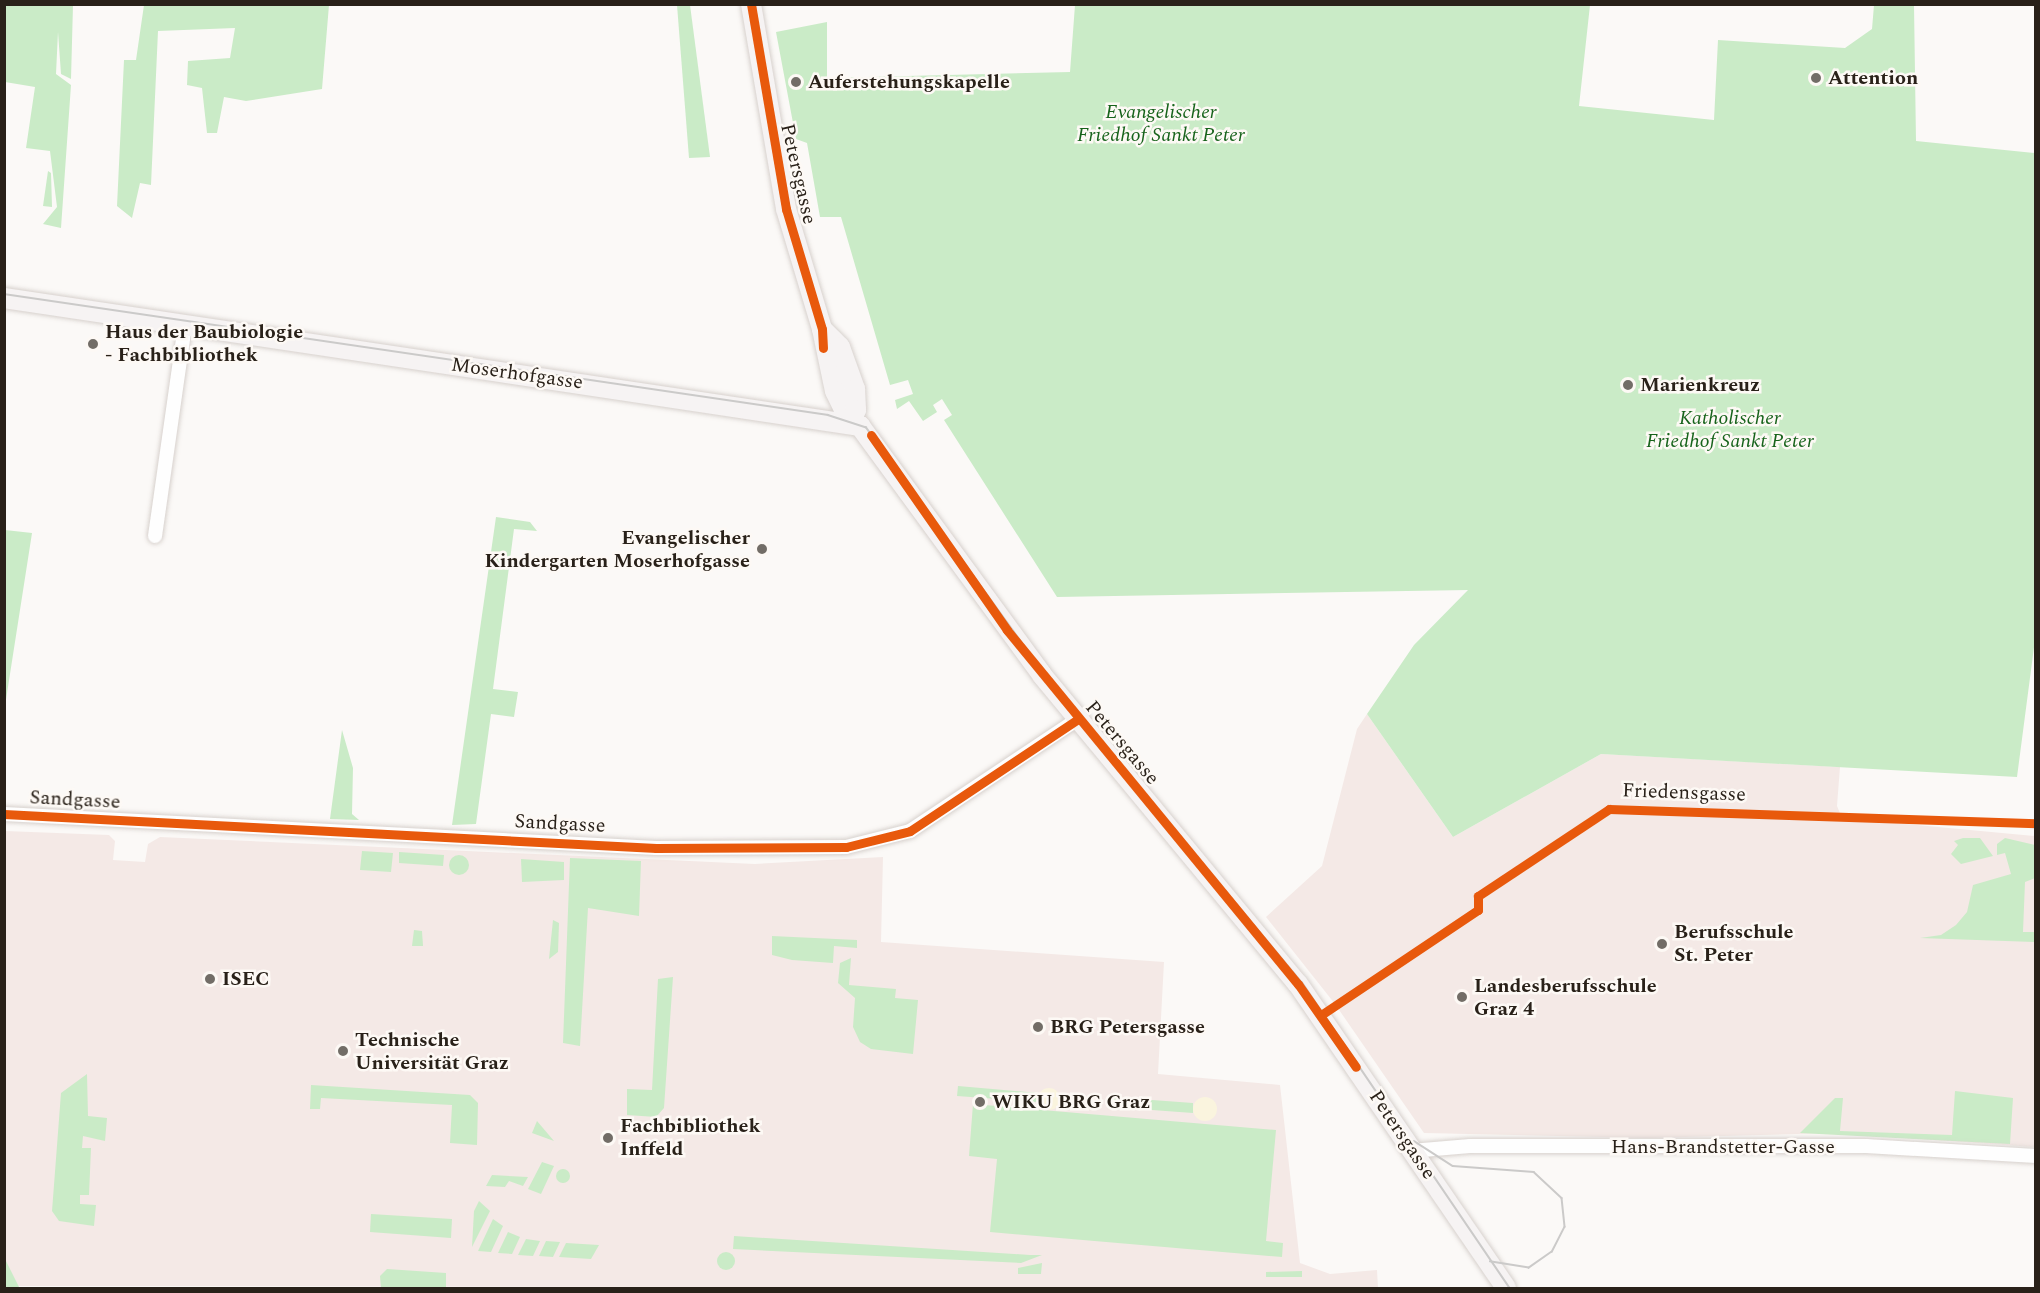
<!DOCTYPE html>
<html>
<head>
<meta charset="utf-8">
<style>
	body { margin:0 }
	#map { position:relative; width:2040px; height:1293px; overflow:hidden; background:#fbf9f7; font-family:Spectral,serif }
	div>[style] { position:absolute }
	.industrial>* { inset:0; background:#f4e9e6 }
	.green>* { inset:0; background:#caebc7 }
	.round { border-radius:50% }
	.sand>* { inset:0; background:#faf4de }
	.roads { filter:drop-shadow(0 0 2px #d7d1cd) drop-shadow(0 0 2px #d7d1cd) }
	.street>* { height:14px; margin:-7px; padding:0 7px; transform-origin:7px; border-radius:7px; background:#fefefe }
	.secondary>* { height:20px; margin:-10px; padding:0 10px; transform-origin:10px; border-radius:10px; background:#f6f3f3 }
	.tram>* { height:1.5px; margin:-0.75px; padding:0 0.75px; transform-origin:0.75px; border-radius:0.75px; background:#cbcac9 }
	.cycleway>* { height:9px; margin:-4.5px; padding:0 4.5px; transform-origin:4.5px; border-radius:4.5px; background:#e8590c }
	.dots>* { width:16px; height:16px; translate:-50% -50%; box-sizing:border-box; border:3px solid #fdf9f5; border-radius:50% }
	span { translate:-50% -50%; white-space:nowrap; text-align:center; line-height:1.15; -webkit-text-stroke:5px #fdf9f5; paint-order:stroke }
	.poi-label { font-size:20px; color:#292119; font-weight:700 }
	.left { translate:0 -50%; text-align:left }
	.right { translate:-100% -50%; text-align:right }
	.park-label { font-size:20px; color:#17631b; font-style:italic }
	.street-label { font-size:20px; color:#292119 }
	.frame { position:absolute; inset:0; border:6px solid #292119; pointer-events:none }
</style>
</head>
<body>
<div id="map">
	<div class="industrial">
		<div style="clip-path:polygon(1367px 714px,1453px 837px,1601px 754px,1840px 767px,1837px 806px,1842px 818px,2035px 836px,2035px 1147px,1833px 1133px,1647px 1138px,1424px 1133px,1335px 1004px,1266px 917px,1322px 866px,1357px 729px)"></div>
		<div style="clip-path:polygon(5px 831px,109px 835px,115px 841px,113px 860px,145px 862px,148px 844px,160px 837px,755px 864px,883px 857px,881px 942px,1164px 962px,1158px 1074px,1280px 1085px,1300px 1263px,1330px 1274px,1377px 1270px,1378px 1288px,5px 1286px)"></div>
	</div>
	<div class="green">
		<div style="clip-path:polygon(4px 5px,73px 5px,71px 79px,61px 74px,58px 32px,56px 74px,71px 85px,61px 228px,43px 224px,57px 207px,50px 151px,26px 148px,35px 87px,5px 82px)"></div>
		<div style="clip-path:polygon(144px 5px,329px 5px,322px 89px,246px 101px,224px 97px,217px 133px,207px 133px,202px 88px,187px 85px,188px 61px,230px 58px,235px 28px,158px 31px,151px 185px,140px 183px,132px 218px,117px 206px,124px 60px,136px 60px)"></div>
		<div style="clip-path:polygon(677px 5px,690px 5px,710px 157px,689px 158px)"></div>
		<div style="clip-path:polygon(1075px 5px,1590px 5px,1579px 106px,1714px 120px,1718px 40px,1845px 48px,1872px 29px,1874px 5px,1914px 5px,1916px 141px,2035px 153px,2036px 632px,2017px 777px,1601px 754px,1453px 837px,1367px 714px,1414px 645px,1468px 590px,1057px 597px,944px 420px,952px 415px,942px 399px,933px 405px,937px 412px,923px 421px,909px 401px,897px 409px,895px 400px,913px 394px,908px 380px,890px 385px,841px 217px,820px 217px,807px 143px,796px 139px,776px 32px,827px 22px,827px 78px,1070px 72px)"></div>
		<div style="clip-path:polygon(48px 171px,51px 173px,52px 207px,43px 206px)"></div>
		<div style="clip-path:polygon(496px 517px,530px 522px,537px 531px,514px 529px,493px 689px,518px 692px,514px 717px,491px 714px,476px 824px,452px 825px)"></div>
		<div style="clip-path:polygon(5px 530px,32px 533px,5px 706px,4px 530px)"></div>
		<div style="clip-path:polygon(342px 730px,353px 768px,352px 814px,359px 820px,330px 819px)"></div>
		<div style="clip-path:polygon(1963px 838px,1980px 838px,1993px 856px,1961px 864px,1951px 854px,1958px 845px,1954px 841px)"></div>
		<div style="clip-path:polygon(2005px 838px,2035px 845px,2035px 878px,2025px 882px,2023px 932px,2035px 932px,2035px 942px,1920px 938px,1941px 935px,1956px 925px,1967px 912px,1973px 885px,2011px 874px,2005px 853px,1997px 855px,1997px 844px)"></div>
		<div style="clip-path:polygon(362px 851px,393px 853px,391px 872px,360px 870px)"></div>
		<div style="clip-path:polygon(399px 852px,444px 855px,443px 866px,399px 863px)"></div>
		<div class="round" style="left:449px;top:855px;width:20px;height:20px"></div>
		<div style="clip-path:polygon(570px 858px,641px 861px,639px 916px,588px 908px,580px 1046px,563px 1043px)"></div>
		<div style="clip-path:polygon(521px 859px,564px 862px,564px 880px,522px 882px)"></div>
		<div style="clip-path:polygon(553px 920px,559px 923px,558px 952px,549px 959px)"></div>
		<div style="clip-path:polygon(414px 930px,422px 931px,423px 946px,412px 946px)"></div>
		<div style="clip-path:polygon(772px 936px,857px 940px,857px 948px,834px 946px,833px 963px,792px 960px,772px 955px)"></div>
		<div style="clip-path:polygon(851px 958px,849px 985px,896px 989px,895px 998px,918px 1000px,913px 1054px,871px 1049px,860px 1042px,853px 1027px,855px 998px,838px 983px,840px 963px)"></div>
		<div style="clip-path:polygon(673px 977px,664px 1108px,656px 1117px,627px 1115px,627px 1089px,652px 1090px,658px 979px)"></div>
		<div style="clip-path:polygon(87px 1074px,88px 1116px,107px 1118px,105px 1141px,83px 1136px,82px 1148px,91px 1148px,89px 1195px,80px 1195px,80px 1204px,96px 1205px,94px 1226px,59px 1221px,52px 1211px,61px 1093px)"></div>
		<div style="clip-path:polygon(311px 1085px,470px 1095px,478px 1103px,477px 1145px,450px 1143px,452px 1105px,321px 1098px,320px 1109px,310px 1109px)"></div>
		<div style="clip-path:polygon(958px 1086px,1038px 1093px,1037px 1102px,957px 1096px)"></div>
		<div style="clip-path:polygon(1955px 1091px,2013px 1098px,2010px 1144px,1800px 1133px,1835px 1098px,1843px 1098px,1840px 1131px,1952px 1135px)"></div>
		<div style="clip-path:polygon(1111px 1097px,1193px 1103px,1193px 1113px,1111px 1107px)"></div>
		<div style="clip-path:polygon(973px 1104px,1276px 1130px,1266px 1241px,1283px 1243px,1282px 1257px,990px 1232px,997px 1159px,969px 1156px)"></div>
		<div style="clip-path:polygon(537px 1121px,554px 1141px,532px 1133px)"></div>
		<div style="clip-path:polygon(542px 1162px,554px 1166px,541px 1194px,528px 1189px)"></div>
		<div class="round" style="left:556px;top:1169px;width:14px;height:14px"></div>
		<div style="clip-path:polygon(492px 1175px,528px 1177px,523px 1186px,509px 1181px,505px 1187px,486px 1186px)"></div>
		<div style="clip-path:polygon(479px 1201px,490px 1211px,472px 1247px,474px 1211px)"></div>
		<div style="clip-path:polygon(371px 1214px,452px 1219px,451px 1238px,370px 1232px)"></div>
		<div style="clip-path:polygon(493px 1219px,503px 1226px,491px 1252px,478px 1251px)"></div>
		<div style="clip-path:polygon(508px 1232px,520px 1237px,512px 1254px,498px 1253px)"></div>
		<div style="clip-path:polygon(734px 1236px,1030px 1255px,1042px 1255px,1021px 1263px,733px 1249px)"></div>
		<div style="clip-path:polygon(526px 1239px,540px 1241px,533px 1256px,518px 1255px)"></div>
		<div style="clip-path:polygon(546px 1241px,560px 1242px,553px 1257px,539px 1256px)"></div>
		<div style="clip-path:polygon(566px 1243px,599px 1245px,591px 1259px,559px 1257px)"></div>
		<div class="round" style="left:717px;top:1252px;width:18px;height:18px"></div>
		<div style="clip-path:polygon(5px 1259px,19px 1287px,38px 1288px,5px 1288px)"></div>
		<div style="clip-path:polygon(1042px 1263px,1041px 1274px,1018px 1274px,1018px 1268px)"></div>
		<div style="clip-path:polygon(387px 1269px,446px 1273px,446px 1288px,381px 1288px,380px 1276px)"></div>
		<div style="clip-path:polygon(1302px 1271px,1302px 1277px,1266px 1277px,1266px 1272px)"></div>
	</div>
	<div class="sand">
		<div class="round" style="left:1038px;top:1088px;width:22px;height:22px"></div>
		<div class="round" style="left:1193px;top:1097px;width:24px;height:24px"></div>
	</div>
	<div class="roads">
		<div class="street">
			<div style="left:155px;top:536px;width:213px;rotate:-81.9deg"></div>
			<div style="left:4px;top:814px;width:653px;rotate:2.99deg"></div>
			<div style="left:656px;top:848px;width:190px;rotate:-0.3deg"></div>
			<div style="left:846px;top:847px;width:66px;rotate:-14deg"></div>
			<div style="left:910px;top:831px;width:202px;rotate:-33.7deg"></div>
			<div style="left:1411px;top:1151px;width:59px;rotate:-4.8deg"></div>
			<div style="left:1470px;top:1146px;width:396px"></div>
			<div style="left:1866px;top:1146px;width:170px;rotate:3.4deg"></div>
		</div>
		<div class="secondary">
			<div style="left:751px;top:4px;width:208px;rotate:80.3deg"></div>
			<div style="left:786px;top:209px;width:125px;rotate:73.3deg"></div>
			<div style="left:822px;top:329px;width:63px;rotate:78.2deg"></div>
			<div style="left:835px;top:391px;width:34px;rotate:64deg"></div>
			<div style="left:4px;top:298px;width:866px;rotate:8.5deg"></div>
			<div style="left:860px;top:426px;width:308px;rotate:53.8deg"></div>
			<div style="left:1042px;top:675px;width:401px;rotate:50.4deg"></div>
			<div style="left:1298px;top:984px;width:368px;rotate:55.6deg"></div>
			<div style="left:822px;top:329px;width:25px;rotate:45deg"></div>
			<div style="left:840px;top:347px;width:45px;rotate:70.3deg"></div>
			<div style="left:855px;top:389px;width:21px;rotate:87deg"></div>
			<div style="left:856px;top:410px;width:13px;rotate:117deg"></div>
		</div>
	</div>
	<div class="tram">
		<div style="left:4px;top:294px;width:833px;rotate:8.35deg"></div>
		<div style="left:828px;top:415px;width:40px;rotate:18deg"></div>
		<div style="left:866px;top:427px;width:305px;rotate:54.1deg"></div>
		<div style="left:1045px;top:674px;width:401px;rotate:50.2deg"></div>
		<div style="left:1302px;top:982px;width:370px;rotate:55.8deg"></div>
		<div style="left:1414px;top:1141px;width:46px;rotate:32.7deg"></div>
		<div style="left:1453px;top:1166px;width:81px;rotate:4.2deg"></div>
		<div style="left:1534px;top:1172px;width:38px;rotate:43deg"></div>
		<div style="left:1562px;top:1198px;width:29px;rotate:84deg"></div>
		<div style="left:1565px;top:1227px;width:28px;rotate:117deg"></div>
		<div style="left:1552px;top:1252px;width:28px;rotate:145deg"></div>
		<div style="left:1529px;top:1268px;width:39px;rotate:-171deg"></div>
	</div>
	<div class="cycleway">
		<div style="left:751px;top:4px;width:208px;rotate:80.3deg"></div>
		<div style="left:786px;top:209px;width:125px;rotate:73.3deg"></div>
		<div style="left:822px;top:329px;width:19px;rotate:87deg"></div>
		<div style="left:871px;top:435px;width:238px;rotate:55.1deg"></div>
		<div style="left:1007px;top:630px;width:458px;rotate:50.6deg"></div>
		<div style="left:1298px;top:984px;width:101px;rotate:55.1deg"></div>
		<div style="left:4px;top:814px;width:653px;rotate:2.99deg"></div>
		<div style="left:656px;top:848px;width:190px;rotate:-0.3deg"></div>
		<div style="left:846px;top:847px;width:66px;rotate:-14deg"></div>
		<div style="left:910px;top:831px;width:202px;rotate:-33.7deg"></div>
		<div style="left:1321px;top:1015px;width:189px;rotate:-33.8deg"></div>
		<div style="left:1478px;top:910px;width:14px;rotate:-90deg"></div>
		<div style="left:1478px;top:896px;width:157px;rotate:-33.6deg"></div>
		<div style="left:1609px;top:809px;width:427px;rotate:1.9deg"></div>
	</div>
	<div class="dots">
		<div style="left:1816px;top:78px;background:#726d67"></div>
		<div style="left:796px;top:82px;background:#726d67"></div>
		<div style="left:93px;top:344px;background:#726d67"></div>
		<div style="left:1628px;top:385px;background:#726d67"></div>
		<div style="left:762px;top:549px;background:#726d67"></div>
		<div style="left:1662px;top:944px;background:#726d67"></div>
		<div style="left:210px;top:979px;background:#726d67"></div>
		<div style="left:1462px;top:997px;background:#726d67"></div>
		<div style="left:1038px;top:1027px;background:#726d67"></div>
		<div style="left:343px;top:1051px;background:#726d67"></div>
		<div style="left:980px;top:1102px;background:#726d67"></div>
		<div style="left:608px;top:1138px;background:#726d67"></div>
	</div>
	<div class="poi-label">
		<span class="left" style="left:1828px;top:78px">Attention</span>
		<span class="left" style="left:808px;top:82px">Auferstehungskapelle</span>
		<span class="left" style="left:105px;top:344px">Haus der Baubiologie<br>- Fachbibliothek</span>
		<span class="left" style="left:1640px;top:385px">Marienkreuz</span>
		<span class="right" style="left:750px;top:550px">Evangelischer<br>Kindergarten Moserhofgasse</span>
		<span class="left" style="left:1674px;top:944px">Berufsschule<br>St. Peter</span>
		<span class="left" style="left:222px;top:979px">ISEC</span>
		<span class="left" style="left:1474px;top:998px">Landesberufsschule<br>Graz 4</span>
		<span class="left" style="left:1050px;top:1027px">BRG Petersgasse</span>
		<span class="left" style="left:355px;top:1052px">Technische<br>Universität Graz</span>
		<span class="left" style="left:992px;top:1102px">WIKU BRG Graz</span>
		<span class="left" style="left:620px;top:1138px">Fachbibliothek<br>Inffeld</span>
	</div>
	<div class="park-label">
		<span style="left:1161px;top:124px">Evangelischer<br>Friedhof Sankt Peter</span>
		<span style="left:1730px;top:430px">Katholischer<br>Friedhof Sankt Peter</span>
	</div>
	<div class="street-label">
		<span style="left:798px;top:174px;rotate:77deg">Petersgasse</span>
		<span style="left:517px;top:374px;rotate:8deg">Moserhofgasse</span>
		<span style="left:1122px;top:743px;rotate:50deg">Petersgasse</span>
		<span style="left:1684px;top:793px;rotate:2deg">Friedensgasse</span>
		<span style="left:75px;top:800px;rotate:3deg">Sandgasse</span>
		<span style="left:560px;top:824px;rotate:3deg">Sandgasse</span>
		<span style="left:1402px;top:1135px;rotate:56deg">Petersgasse</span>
		<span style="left:1723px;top:1147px">Hans-Brandstetter-Gasse</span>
	</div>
	<div class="frame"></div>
</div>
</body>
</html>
